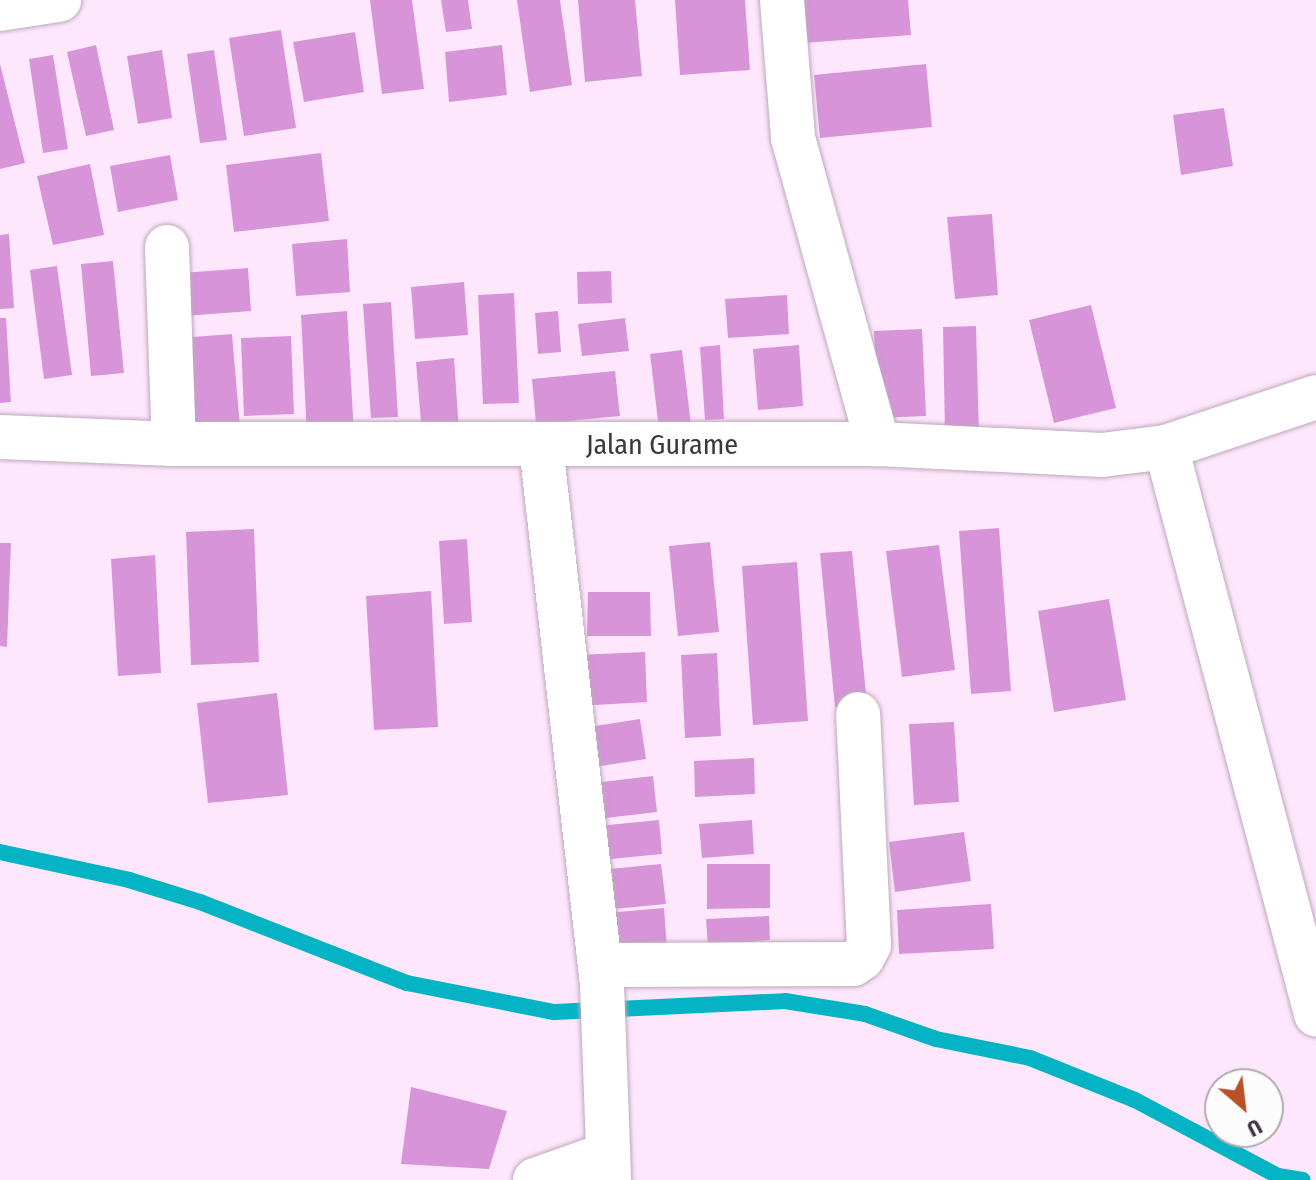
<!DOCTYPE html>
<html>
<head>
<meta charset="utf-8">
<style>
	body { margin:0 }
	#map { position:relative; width:1316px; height:1180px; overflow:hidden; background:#fee7fc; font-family:"Fira Sans Condensed",sans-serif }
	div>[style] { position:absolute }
	.stream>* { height:16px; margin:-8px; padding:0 8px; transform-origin:8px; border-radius:8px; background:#04b4c5 }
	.building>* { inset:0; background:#d794d9 }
	.roads { filter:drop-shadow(0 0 2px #bea8bc) drop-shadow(0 0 2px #bea8bc) }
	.minor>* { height:44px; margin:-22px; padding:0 22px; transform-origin:22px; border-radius:22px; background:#fff }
	.tertiary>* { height:44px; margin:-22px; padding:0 22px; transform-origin:22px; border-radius:22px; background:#fff }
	span { translate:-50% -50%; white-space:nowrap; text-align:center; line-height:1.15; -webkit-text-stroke:6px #fcfcfc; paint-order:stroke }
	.street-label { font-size:28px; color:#3e353d }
	.north { position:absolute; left:1204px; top:1068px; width:80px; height:80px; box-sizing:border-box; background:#fcfcfc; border:2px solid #b0acb0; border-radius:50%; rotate:152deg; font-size:22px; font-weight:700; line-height:32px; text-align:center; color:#3e353d }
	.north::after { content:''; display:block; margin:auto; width:28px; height:36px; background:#b85028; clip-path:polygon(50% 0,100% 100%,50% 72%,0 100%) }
</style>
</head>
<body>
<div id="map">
	<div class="stream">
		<div style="left:0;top:852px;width:132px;rotate:12.2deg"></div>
		<div style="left:129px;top:880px;width:74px;rotate:17.2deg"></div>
		<div style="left:200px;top:902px;width:222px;rotate:21.4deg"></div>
		<div style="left:407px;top:983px;width:150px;rotate:11.2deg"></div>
		<div style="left:554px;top:1012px;width:231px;rotate:-2.7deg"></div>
		<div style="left:785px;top:1001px;width:81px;rotate:9.2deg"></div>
		<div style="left:865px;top:1014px;width:75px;rotate:19.4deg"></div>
		<div style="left:936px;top:1039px;width:96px;rotate:11.4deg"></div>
		<div style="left:1030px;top:1058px;width:113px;rotate:21.8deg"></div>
		<div style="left:1135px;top:1100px;width:162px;rotate:28deg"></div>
		<div style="left:1278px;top:1176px;width:25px;rotate:9deg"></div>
	</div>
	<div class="building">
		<div style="clip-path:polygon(370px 0,412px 0,424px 89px,382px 94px)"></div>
		<div style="clip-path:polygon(441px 0,468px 0,472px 29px,446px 32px)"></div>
		<div style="clip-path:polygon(517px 0,560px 0,572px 85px,530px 92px)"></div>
		<div style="clip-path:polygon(578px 0,635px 0,642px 76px,585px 82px)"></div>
		<div style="clip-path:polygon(675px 0,745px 0,750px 70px,680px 75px)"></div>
		<div style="clip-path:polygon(801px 0,908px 0,911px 35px,804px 43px)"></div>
		<div style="clip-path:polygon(281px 30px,296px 128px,244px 136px,229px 38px)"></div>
		<div style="clip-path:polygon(355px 32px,364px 92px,304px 102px,293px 42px)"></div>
		<div style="clip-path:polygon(96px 45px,114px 130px,86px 136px,67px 52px)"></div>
		<div style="clip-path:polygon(502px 45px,507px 95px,449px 102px,445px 52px)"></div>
		<div style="clip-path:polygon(162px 50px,172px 118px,138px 124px,127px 56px)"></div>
		<div style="clip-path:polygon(214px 50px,227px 140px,200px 143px,187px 54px)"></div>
		<div style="clip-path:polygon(53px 55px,68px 149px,43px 153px,29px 59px)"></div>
		<div style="clip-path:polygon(0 64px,25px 163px,0 169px)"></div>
		<div style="clip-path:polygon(926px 64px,932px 127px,820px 138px,814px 75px)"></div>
		<div style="clip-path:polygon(1224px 108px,1233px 166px,1181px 175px,1173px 115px)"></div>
		<div style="clip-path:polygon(321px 153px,329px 221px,234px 232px,226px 165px)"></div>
		<div style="clip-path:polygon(170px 155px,178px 200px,118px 212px,110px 166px)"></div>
		<div style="clip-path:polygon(90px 164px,104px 235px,53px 245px,37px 176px)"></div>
		<div style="clip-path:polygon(992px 214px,998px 295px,955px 299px,947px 217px)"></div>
		<div style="clip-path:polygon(9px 234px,14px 308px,0 309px,0 235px)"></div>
		<div style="clip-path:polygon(347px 239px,350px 292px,296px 296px,292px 244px)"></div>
		<div style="clip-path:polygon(113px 261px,124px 373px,91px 376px,81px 264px)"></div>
		<div style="clip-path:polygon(57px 266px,72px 375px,44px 379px,30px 270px)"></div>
		<div style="clip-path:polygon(248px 268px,251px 311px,185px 316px,182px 273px)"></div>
		<div style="clip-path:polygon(611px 271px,612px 303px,578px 304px,577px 272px)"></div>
		<div style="clip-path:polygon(464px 282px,468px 335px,415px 339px,411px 287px)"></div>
		<div style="clip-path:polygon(514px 293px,519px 403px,483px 404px,478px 295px)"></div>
		<div style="clip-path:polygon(787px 295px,789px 334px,728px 338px,725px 299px)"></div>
		<div style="clip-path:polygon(391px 302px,398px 417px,371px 418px,363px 304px)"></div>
		<div style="clip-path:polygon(1091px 305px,1116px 408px,1054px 423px,1029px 320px)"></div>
		<div style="clip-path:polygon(347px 311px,354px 434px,307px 436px,301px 315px)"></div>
		<div style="clip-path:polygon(558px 311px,561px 352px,538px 354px,535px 313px)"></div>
		<div style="clip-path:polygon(0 318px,6px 318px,11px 402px,0 403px)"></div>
		<div style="clip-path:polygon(625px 318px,629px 351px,582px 356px,578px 324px)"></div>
		<div style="clip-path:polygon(976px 326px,979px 433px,945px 434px,943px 327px)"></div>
		<div style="clip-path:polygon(922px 329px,926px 416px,877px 418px,874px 331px)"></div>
		<div style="clip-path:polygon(232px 334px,240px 427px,180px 433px,179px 338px)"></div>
		<div style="clip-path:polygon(291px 336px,294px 414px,244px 416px,241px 338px)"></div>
		<div style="clip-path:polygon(720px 345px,724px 419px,705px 420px,700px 347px)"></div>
		<div style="clip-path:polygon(799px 345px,803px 406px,758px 410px,753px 349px)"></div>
		<div style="clip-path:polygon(682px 350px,691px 425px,659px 429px,650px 354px)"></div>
		<div style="clip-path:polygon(454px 358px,459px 431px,422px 434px,416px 362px)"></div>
		<div style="clip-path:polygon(615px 371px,620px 416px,536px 424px,532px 379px)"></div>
		<div style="clip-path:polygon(999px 528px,1011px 691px,971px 694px,959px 531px)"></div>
		<div style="clip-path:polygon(254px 529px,259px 662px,191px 665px,186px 532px)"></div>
		<div style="clip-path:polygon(467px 539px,472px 622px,444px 624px,439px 541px)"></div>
		<div style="clip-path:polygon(710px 542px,719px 632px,678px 636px,669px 546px)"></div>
		<div style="clip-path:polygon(0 543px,11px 543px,7px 647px,0 646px)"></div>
		<div style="clip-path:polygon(939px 545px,955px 670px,902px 677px,886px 551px)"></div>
		<div style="clip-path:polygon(852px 551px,867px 704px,835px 707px,820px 553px)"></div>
		<div style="clip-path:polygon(155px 555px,161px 673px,118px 676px,111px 559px)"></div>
		<div style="clip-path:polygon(797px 562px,808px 721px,753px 725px,742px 566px)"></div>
		<div style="clip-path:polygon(431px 591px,438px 727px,374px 730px,366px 596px)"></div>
		<div style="clip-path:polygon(588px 592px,650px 592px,651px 636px,587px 636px)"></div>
		<div style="clip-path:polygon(1109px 599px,1126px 700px,1054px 712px,1038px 611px)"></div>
		<div style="clip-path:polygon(645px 652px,647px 702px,578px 706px,576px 655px)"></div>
		<div style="clip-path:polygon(717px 653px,721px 736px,685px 738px,681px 655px)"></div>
		<div style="clip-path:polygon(277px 693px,288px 795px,208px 803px,197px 703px)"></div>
		<div style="clip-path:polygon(640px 719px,646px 759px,588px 768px,583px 728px)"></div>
		<div style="clip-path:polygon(954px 722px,959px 802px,914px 805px,909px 724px)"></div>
		<div style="clip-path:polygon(754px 758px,755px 794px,695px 797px,694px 761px)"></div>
		<div style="clip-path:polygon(653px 776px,657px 812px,597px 819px,593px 783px)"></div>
		<div style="clip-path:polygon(659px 820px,662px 854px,601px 860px,598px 826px)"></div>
		<div style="clip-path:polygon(752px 820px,754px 854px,702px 858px,699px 824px)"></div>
		<div style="clip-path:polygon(964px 832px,971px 881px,895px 892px,889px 842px)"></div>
		<div style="clip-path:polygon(661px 864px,666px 904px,603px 910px,599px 870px)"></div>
		<div style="clip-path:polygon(707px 864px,770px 864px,770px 908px,707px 909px)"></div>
		<div style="clip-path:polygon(991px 904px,994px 949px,899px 954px,897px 910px)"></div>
		<div style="clip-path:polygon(664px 908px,667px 947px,608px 952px,605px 913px)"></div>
		<div style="clip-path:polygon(769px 916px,770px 940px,708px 946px,706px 919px)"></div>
		<div style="clip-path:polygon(411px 1087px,507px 1111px,489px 1169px,401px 1164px)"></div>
	</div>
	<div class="roads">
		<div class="minor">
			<div style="left:782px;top:0;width:138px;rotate:85.4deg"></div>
			<div style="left:793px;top:138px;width:318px;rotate:74.5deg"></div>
			<div style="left:0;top:9px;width:60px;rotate:-8.7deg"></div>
			<div style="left:167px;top:247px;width:197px;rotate:88deg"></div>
			<div style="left:541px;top:446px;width:542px;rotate:83.54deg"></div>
			<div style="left:602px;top:985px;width:195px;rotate:87.9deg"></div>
			<div style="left:600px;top:965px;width:253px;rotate:-0.2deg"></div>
			<div style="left:853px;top:964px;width:11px;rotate:-34deg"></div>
			<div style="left:862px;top:958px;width:15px;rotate:-62deg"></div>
			<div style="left:869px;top:945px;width:231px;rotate:-92.7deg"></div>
			<div style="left:535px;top:1180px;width:75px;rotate:-19.4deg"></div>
		</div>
		<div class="tertiary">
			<div style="left:0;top:437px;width:174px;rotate:2.3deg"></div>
			<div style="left:174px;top:444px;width:704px"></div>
			<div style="left:878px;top:444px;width:224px;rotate:2.8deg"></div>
			<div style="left:1102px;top:455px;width:64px;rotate:-7.1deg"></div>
			<div style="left:1166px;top:447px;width:158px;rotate:-18.4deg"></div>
			<div style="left:1166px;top:447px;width:587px;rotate:75.18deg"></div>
		</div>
	</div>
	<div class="street-label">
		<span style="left:662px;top:445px">Jalan Gurame</span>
	</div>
	<div class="north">U</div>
</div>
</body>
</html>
